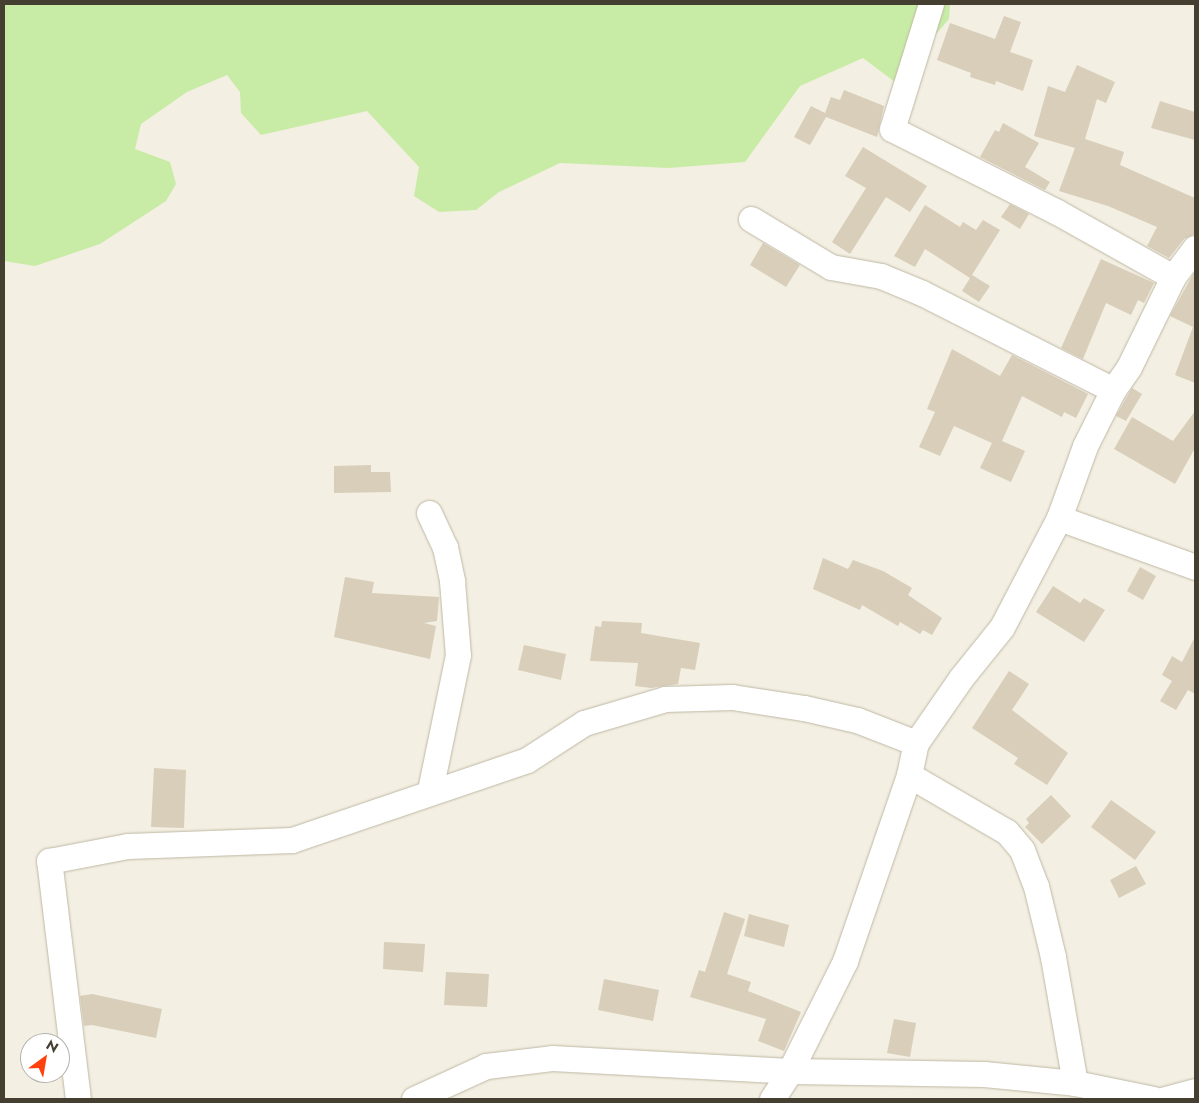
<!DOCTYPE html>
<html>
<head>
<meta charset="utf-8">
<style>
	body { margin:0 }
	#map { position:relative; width:1199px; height:1103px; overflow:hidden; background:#f3efe2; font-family:Jost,sans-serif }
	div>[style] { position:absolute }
	.green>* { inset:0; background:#c8eca6 }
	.building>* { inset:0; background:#d8ceba }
	.roads { filter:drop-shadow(0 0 1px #bfb8a4) drop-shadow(0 0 1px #bfb8a4) }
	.street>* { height:25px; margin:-12.5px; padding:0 12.5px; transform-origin:12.5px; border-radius:12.5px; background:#fff }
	span { translate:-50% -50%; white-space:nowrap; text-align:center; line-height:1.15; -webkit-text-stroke:4px #fff; paint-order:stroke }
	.frame { position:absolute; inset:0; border:5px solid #453f32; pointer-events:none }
	.north { position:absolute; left:20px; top:1033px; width:50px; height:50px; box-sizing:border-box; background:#fff; border:1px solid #b5b2ad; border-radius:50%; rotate:32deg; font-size:14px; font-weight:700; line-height:20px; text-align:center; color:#453f32 }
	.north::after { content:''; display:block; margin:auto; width:18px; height:22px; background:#ff420d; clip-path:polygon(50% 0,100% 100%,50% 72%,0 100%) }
</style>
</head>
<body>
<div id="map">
	<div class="green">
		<div style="clip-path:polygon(4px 4px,950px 4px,949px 19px,895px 82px,863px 58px,800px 86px,745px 162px,669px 168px,560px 163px,499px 192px,476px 210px,439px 212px,414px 196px,419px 167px,367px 111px,261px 135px,241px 113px,240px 92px,227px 75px,187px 92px,141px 124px,135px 149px,170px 162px,176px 184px,166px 201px,100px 244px,35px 266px,4px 261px)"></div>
	</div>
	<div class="building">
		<div style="clip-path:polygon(1004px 16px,1021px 22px,1010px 52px,1033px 60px,1023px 91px,996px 81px,995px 85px,970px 77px,971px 73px,937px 60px,950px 23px,995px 39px)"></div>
		<div style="clip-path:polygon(1077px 65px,1115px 82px,1106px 103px,1097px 99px,1085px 139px,1124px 152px,1120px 165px,1195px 198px,1195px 234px,1184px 239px,1169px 258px,1147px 246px,1157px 227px,1108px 206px,1059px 191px,1075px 148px,1034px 136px,1048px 86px,1065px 92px)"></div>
		<div style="clip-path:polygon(844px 90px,884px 106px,877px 137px,826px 117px,810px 145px,794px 137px,811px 106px,825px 113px,831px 97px,840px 100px)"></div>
		<div style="clip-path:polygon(1160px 101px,1195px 112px,1195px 140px,1151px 128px)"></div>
		<div style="clip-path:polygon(1003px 123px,1039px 143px,1025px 167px,1050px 182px,1045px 190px,980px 157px,995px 130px,999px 132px)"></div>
		<div style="clip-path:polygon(863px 147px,927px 186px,910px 212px,886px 197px,850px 254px,832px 242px,866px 188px,845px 176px)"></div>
		<div style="clip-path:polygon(1010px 204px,1029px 214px,1020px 229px,1001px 217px)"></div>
		<div style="clip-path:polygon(925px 205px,960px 227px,963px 222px,976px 230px,983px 220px,1000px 230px,972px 275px,990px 286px,979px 302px,962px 291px,970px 278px,925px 249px,915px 267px,894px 256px)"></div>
		<div style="clip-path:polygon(763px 243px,800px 265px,786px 287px,750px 265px)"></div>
		<div style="clip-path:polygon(1101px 259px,1154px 283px,1144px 303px,1138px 300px,1131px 315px,1106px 303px,1083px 359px,1061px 348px)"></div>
		<div style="clip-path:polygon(1195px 271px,1195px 383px,1175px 375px,1193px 327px,1170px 316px)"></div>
		<div style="clip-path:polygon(952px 349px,1000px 376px,1012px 355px,1088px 394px,1076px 418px,1064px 412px,1062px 417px,1022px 396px,1002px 441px,1025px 451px,1011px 482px,980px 468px,992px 443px,954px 426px,940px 456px,919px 447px,935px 412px,927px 409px)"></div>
		<div style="clip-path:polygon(1132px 388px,1142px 394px,1126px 421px,1116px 416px)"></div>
		<div style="clip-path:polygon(1195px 411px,1195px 448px,1175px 484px,1114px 449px,1132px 417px,1173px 441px)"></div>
		<div style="clip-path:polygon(371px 465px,371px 472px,390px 472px,391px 492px,334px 493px,334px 466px)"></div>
		<div style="clip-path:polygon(823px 558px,848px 569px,853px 560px,883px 571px,912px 588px,908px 595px,942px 618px,932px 635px,923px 630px,920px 634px,900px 622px,898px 626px,862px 605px,860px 610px,813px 589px)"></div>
		<div style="clip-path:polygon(1140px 567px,1156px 576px,1143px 600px,1127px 591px)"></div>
		<div style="clip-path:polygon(345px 577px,374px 582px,372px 593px,439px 597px,437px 621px,424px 623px,436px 626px,430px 659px,334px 637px)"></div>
		<div style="clip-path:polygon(1053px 586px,1080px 603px,1084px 598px,1105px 610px,1084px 642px,1036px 612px)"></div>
		<div style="clip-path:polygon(602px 621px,642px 623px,641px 633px,700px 643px,695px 670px,681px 668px,678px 684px,651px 688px,635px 686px,638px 663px,590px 661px,595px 626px,601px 627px)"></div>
		<div style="clip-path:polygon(1195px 637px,1195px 694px,1188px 690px,1176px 710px,1160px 701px,1172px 681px,1162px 675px,1172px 656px,1182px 662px)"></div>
		<div style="clip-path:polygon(524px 645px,566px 654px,561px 680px,518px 670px)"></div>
		<div style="clip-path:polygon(1009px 671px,1029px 684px,1012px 710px,1068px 753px,1047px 785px,1014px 764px,1018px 758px,972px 728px)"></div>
		<div style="clip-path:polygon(154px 768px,186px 770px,184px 828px,151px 827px)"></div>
		<div style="clip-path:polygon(1051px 795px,1071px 816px,1042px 844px,1025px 827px,1029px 823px,1026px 819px)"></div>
		<div style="clip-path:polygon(1111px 800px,1156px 832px,1135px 860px,1091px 827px)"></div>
		<div style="clip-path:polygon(1136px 866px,1146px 884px,1119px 898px,1110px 880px)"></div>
		<div style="clip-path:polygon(724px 912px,745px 919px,727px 974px,751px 982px,748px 991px,801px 1012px,784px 1051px,758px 1041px,766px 1019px,690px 997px,699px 970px,705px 972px)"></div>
		<div style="clip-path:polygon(749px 914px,789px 925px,784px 947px,744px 936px)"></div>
		<div style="clip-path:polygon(384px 942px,425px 944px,423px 972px,383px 969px)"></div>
		<div style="clip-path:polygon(446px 972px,489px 974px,487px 1007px,444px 1005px)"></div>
		<div style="clip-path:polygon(604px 979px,659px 990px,653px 1021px,598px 1010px)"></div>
		<div style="clip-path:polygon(92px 994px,162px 1009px,156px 1038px,92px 1025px,84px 1026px,80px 996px)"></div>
		<div style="clip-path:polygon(894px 1019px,916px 1023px,910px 1057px,887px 1053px)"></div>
	</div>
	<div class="roads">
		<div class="street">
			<div style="left:931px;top:4px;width:131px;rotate:107.3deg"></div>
			<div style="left:892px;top:129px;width:185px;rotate:26.7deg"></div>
			<div style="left:1057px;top:212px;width:133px;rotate:29.3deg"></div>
			<div style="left:751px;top:219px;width:93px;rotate:31deg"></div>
			<div style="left:831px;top:267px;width:51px;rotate:10.2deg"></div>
			<div style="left:881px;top:276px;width:44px;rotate:22.5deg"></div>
			<div style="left:922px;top:293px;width:214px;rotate:26.9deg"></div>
			<div style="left:429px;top:513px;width:38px;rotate:65deg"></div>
			<div style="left:445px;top:547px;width:35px;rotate:78deg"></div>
			<div style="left:452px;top:581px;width:74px;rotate:85.4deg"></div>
			<div style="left:458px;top:655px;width:138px;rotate:101.7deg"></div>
			<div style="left:1059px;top:518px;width:145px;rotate:19.8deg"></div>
			<div style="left:909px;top:775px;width:113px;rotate:30.2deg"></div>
			<div style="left:1007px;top:832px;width:23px;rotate:50deg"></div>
			<div style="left:1022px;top:850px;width:39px;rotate:69deg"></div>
			<div style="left:1036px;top:886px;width:73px;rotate:76.5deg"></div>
			<div style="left:1053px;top:957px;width:128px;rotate:80.1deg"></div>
			<div style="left:78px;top:1099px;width:240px;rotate:-96.9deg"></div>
			<div style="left:49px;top:861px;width:80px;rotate:-10.8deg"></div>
			<div style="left:128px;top:846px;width:164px;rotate:-2.1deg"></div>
			<div style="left:292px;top:840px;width:248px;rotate:-18.8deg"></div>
			<div style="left:527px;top:760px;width:68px;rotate:-33deg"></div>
			<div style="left:584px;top:723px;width:84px;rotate:-16.5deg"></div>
			<div style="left:665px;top:699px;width:67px;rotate:-1.7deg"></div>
			<div style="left:732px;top:697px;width:73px;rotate:8.7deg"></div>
			<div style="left:804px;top:708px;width:54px;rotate:12.8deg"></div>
			<div style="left:857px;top:720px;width:63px;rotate:21.3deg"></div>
			<div style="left:414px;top:1099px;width:79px;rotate:-24.6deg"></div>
			<div style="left:486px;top:1066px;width:66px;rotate:-6.9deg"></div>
			<div style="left:552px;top:1058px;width:238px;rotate:3.1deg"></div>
			<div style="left:790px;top:1071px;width:194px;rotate:0.9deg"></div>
			<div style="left:984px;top:1074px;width:91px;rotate:5.6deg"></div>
			<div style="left:1075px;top:1083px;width:80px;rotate:11.6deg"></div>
			<div style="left:772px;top:1099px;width:33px;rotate:-57deg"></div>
			<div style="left:790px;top:1071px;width:123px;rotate:-63.4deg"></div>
			<div style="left:845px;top:961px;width:197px;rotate:-71deg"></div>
			<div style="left:909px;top:775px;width:33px;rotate:-78deg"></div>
			<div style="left:916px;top:743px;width:79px;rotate:-55.3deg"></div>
			<div style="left:961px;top:678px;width:65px;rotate:-51.2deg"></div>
			<div style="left:1002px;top:627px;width:123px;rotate:-62.4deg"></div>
			<div style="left:1059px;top:518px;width:77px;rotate:-70.1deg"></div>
			<div style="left:1085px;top:446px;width:63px;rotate:-63.4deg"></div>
			<div style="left:1113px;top:390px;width:28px;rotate:-55deg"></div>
			<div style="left:1129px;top:367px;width:100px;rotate:-63.9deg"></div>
			<div style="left:1173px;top:277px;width:36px;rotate:-53deg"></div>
			<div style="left:1165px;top:1099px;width:31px;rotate:-15deg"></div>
		</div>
	</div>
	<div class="frame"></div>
	<div class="north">N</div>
</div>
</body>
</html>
